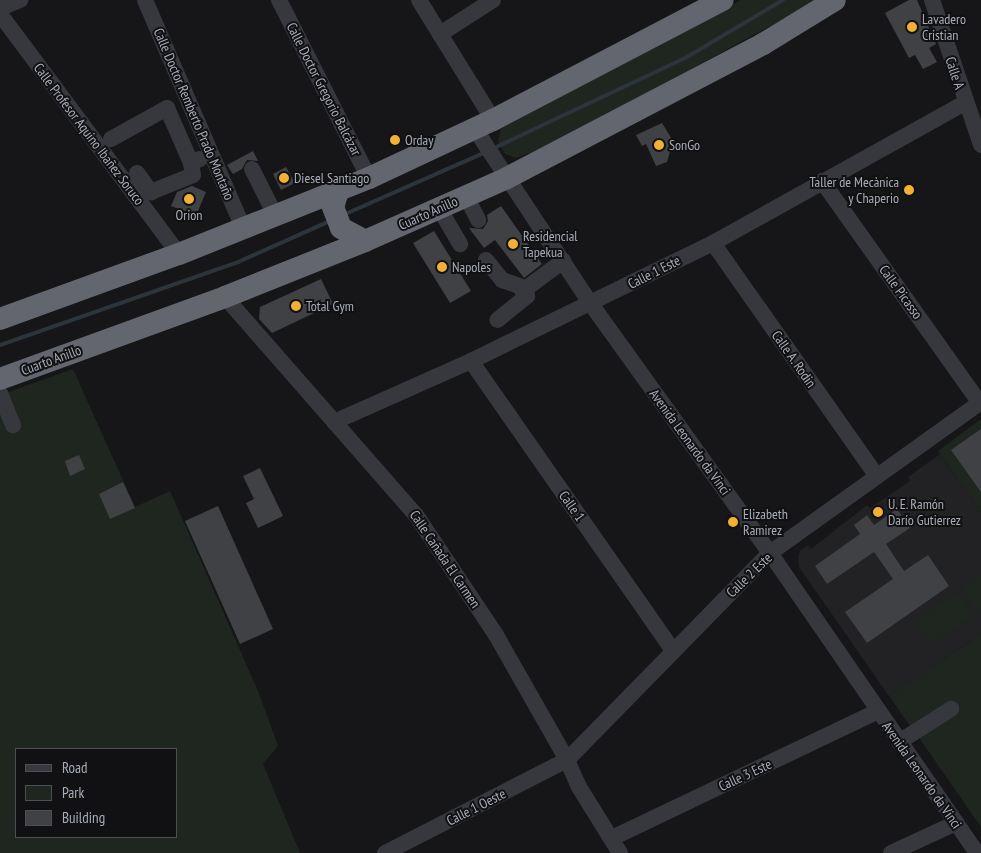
<!DOCTYPE html>
<html>
<head>
<meta charset="utf-8">
<style>
	body { margin:0 }
	#map { position:relative; width:981px; height:853px; overflow:hidden; background:#161618; font-family:"PT Sans Narrow",sans-serif }
	div>[style] { position:absolute }
	.built>* { inset:0; background:#222225 }
	.green>* { inset:0; background:#1e261f }
	.stream>* { height:4px; margin:-2px; padding:0 2px; transform-origin:2px; border-radius:2px; background:#2c353c }
	.building>* { inset:0; background:#404145 }
	.minor>* { height:16px; margin:-8px; padding:0 8px; transform-origin:8px; border-radius:8px; background:#37383d }
	.highway>* { height:22px; margin:-11px; padding:0 11px; transform-origin:11px; border-radius:11px; background:#63666e }
	.dots>* { width:14px; height:14px; translate:-50% -50%; box-sizing:border-box; border:2px solid #111113; border-radius:50% }
	span { translate:-50% -50%; white-space:nowrap; text-align:center; line-height:1.15; -webkit-text-stroke:4px #111113; paint-order:stroke }
	.poi-label { font-size:14px; color:#a8adb8 }
	.left { translate:0 -50%; text-align:left }
	.right { translate:-100% -50%; text-align:right }
	.street-label { font-size:14px; color:#a8adb8 }
	.legend { position:absolute; left:15px; top:748px; width:162px; height:90px; box-sizing:border-box; background:#111113; border:1px solid #4d4f55; margin:0; padding:6px 9px; list-style:none; font-size:15px; color:#a8adb8 }
	.legend li { display:flex; align-items:center; gap:10px; height:25px }
	.legend b { width:25px; border:1px solid #4d4f55 }
</style>
</head>
<body>
<div id="map">
	<div class="built">
		<div style="clip-path:polygon(940px 454px,981px 512px,981px 634px,943px 660px,914px 732px,799px 567px,798px 557px,800px 551px,808px 545px,811px 549px,867px 505px,870px 508px,910px 481px,908px 477px)"></div>
	</div>
	<div class="green">
		<div style="clip-path:polygon(741px 0,818px 0,553px 144px,516px 158px,505px 154px,498px 141px,501px 128px)"></div>
		<div style="clip-path:polygon(evenodd,73px 369px,135px 507px,170px 491px,258px 691px,278px 746px,263px 764px,300px 853px,0 853px,0 395px,73px 369px,16px 749px,176px 749px,176px 837px,16px 837px,16px 749px)"></div>
		<div style="clip-path:polygon(981px 419px,981px 512px,938px 451px)"></div>
		<div style="clip-path:polygon(981px 575px,981px 610px,978px 612px,961px 589px)"></div>
		<div style="clip-path:polygon(957px 592px,973px 616px,931px 645px,915px 621px)"></div>
		<div style="clip-path:polygon(981px 634px,981px 827px,890px 696px)"></div>
	</div>
	<div class="stream">
		<div style="left:494px;top:148px;width:213px;rotate:-25.2deg"></div>
		<div style="left:687px;top:57px;width:112px;rotate:-30.7deg"></div>
		<div style="left:343px;top:215px;width:156px;rotate:-23.8deg"></div>
		<div style="left:0;top:345px;width:252px;rotate:-19.2deg"></div>
		<div style="left:238px;top:262px;width:101px;rotate:-24deg"></div>
	</div>
	<div class="building">
		<div style="clip-path:polygon(909px 0,917px 0,936px 44px,929px 48px,937px 62px,923px 69px,915px 55px,909px 58px,885px 13px)"></div>
		<div style="clip-path:polygon(662px 123px,673px 141px,667px 162px,656px 166px,646px 144px,642px 146px,636px 135px)"></div>
		<div style="clip-path:polygon(253px 151px,258px 161px,247px 160px,242px 169px,233px 174px,227px 165px)"></div>
		<div style="clip-path:polygon(286px 167px,295px 183px,281px 190px,273px 174px)"></div>
		<div style="clip-path:polygon(192px 186px,206px 192px,198px 211px,191px 214px,171px 206px,177px 192px)"></div>
		<div style="clip-path:polygon(501px 206px,542px 264px,524px 278px,495px 240px,484px 248px,469px 228px,483px 229px,488px 221px,487px 215px)"></div>
		<div style="clip-path:polygon(434px 231px,471px 291px,450px 303px,413px 243px)"></div>
		<div style="clip-path:polygon(321px 279px,333px 304px,272px 333px,259px 319px,260px 307px)"></div>
		<div style="clip-path:polygon(981px 429px,981px 492px,951px 450px)"></div>
		<div style="clip-path:polygon(79px 455px,85px 469px,70px 476px,65px 461px)"></div>
		<div style="clip-path:polygon(260px 468px,283px 516px,258px 528px,246px 503px,254px 499px,243px 476px)"></div>
		<div style="clip-path:polygon(123px 482px,135px 508px,110px 519px,99px 494px)"></div>
		<div style="clip-path:polygon(218px 506px,273px 629px,240px 644px,185px 521px)"></div>
		<div style="clip-path:polygon(897px 509px,910px 528px,886px 544px,904px 571px,928px 555px,949px 586px,867px 643px,845px 612px,893px 579px,874px 552px,827px 584px,815px 566px,860px 534px,854px 525px,867px 515px,874px 525px)"></div>
	</div>
	<div class="minor">
		<div style="left:145px;top:0;width:248px;rotate:66.7deg"></div>
		<div style="left:279px;top:0;width:199px;rotate:63.2deg"></div>
		<div style="left:419px;top:0;width:141px;rotate:58.3deg"></div>
		<div style="left:932px;top:0;width:153px;rotate:71.3deg"></div>
		<div style="left:0;top:8px;width:22px;rotate:-22deg"></div>
		<div style="left:0;top:14px;width:299px;rotate:53.3deg"></div>
		<div style="left:440px;top:34px;width:63px;rotate:-32.7deg"></div>
		<div style="left:475px;top:129px;width:210px;rotate:56.5deg"></div>
		<div style="left:591px;top:304px;width:307px;rotate:54.3deg"></div>
		<div style="left:770px;top:553px;width:364px;rotate:55.4deg"></div>
		<div style="left:111px;top:139px;width:64px;rotate:-29deg"></div>
		<div style="left:167px;top:108px;width:60px;rotate:66.4deg"></div>
		<div style="left:252px;top:169px;width:51px;rotate:63.4deg"></div>
		<div style="left:137px;top:173px;width:24px;rotate:54deg"></div>
		<div style="left:151px;top:192px;width:45px;rotate:-22deg"></div>
		<div style="left:193px;top:175px;width:12px;rotate:-99deg"></div>
		<div style="left:191px;top:163px;width:10px;rotate:-24deg"></div>
		<div style="left:822px;top:181px;width:272px;rotate:54.6deg"></div>
		<div style="left:466px;top:196px;width:27px;rotate:63deg"></div>
		<div style="left:439px;top:208px;width:42px;rotate:59.7deg"></div>
		<div style="left:713px;top:243px;width:284px;rotate:54.9deg"></div>
		<div style="left:486px;top:260px;width:26px;rotate:51deg"></div>
		<div style="left:502px;top:280px;width:18px;rotate:19deg"></div>
		<div style="left:519px;top:286px;width:13px;rotate:51deg"></div>
		<div style="left:527px;top:296px;width:38px;rotate:141deg"></div>
		<div style="left:524px;top:290px;width:49px;rotate:-36.6deg"></div>
		<div style="left:225px;top:297px;width:290px;rotate:48.8deg"></div>
		<div style="left:416px;top:515px;width:144px;rotate:56.3deg"></div>
		<div style="left:496px;top:635px;width:144px;rotate:60.4deg"></div>
		<div style="left:567px;top:760px;width:30px;rotate:66deg"></div>
		<div style="left:579px;top:787px;width:78px;rotate:58.2deg"></div>
		<div style="left:471px;top:361px;width:353px;rotate:55.1deg"></div>
		<div style="left:0;top:393px;width:35px;rotate:68deg"></div>
		<div style="left:334px;top:422px;width:150px;rotate:-24deg"></div>
		<div style="left:471px;top:361px;width:269px;rotate:-26deg"></div>
		<div style="left:713px;top:243px;width:288px;rotate:-29.1deg"></div>
		<div style="left:899px;top:742px;width:62px;rotate:-32.4deg"></div>
		<div style="left:612px;top:838px;width:295px;rotate:-25.5deg"></div>
		<div style="left:385px;top:853px;width:204px;rotate:-27.1deg"></div>
		<div style="left:567px;top:760px;width:290px;rotate:-45.6deg"></div>
		<div style="left:770px;top:553px;width:259px;rotate:-35.6deg"></div>
		<div style="left:891px;top:853px;width:72px;rotate:-24.8deg"></div>
	</div>
	<div class="highway">
		<div style="left:338px;top:191px;width:17px;rotate:107deg"></div>
		<div style="left:333px;top:207px;width:22px;rotate:69deg"></div>
		<div style="left:341px;top:228px;width:27px;rotate:28deg"></div>
		<div style="left:0;top:319px;width:190px;rotate:-20deg"></div>
		<div style="left:179px;top:254px;width:205px;rotate:-21.8deg"></div>
		<div style="left:369px;top:178px;width:137px;rotate:-25.1deg"></div>
		<div style="left:493px;top:120px;width:259px;rotate:-27.6deg"></div>
		<div style="left:0;top:379px;width:239px;rotate:-20deg"></div>
		<div style="left:225px;top:297px;width:151px;rotate:-21.8deg"></div>
		<div style="left:365px;top:241px;width:155px;rotate:-23.9deg"></div>
		<div style="left:507px;top:178px;width:289px;rotate:-27.6deg"></div>
		<div style="left:763px;top:44px;width:84px;rotate:-31.4deg"></div>
	</div>
	<div class="dots">
		<div style="left:912px;top:27px;background:#f2b134"></div>
		<div style="left:395px;top:140px;background:#f2b134"></div>
		<div style="left:659px;top:145px;background:#f2b134"></div>
		<div style="left:284px;top:178px;background:#f2b134"></div>
		<div style="left:909px;top:190px;background:#f2b134"></div>
		<div style="left:189px;top:199px;background:#f2b134"></div>
		<div style="left:513px;top:244px;background:#f2b134"></div>
		<div style="left:442px;top:267px;background:#f2b134"></div>
		<div style="left:296px;top:306px;background:#f2b134"></div>
		<div style="left:878px;top:512px;background:#f2b134"></div>
		<div style="left:733px;top:522px;background:#f2b134"></div>
	</div>
	<div class="poi-label">
		<span class="left" style="left:922px;top:27px">Lavadero<br>Cristian</span>
		<span class="left" style="left:405px;top:140px">Orday</span>
		<span class="left" style="left:669px;top:145px">SonGo</span>
		<span class="left" style="left:294px;top:178px">Diesel Santiago</span>
		<span class="right" style="left:899px;top:190px">Taller de Mecànica<br>y Chaperio</span>
		<span style="left:189px;top:215px">Orion</span>
		<span class="left" style="left:523px;top:244px">Residencial<br>Tapekua</span>
		<span class="left" style="left:452px;top:267px">Napoles</span>
		<span class="left" style="left:306px;top:306px">Total Gym</span>
		<span class="left" style="left:888px;top:512px">U. E. Ramón<br>Darío Gutierrez</span>
		<span class="left" style="left:743px;top:522px">Elizabeth<br>Ramirez</span>
	</div>
	<div class="street-label">
		<span style="left:955px;top:73px;rotate:72deg">Calle A</span>
		<span style="left:324px;top:89px;rotate:63deg">Calle Doctor Gregorio Balcázar</span>
		<span style="left:194px;top:114px;rotate:67deg">Calle Doctor Remberto Prado Montaño</span>
		<span style="left:89px;top:134px;rotate:53deg">Calle Profesor Aquino Ibañez Soruco</span>
		<span style="left:428px;top:213px;rotate:-24deg">Cuarto Anillo</span>
		<span style="left:654px;top:272px;rotate:-27deg">Calle 1 Este</span>
		<span style="left:901px;top:292px;rotate:54deg">Calle Picasso</span>
		<span style="left:794px;top:359px;rotate:55deg">Calle A. Rodin</span>
		<span style="left:51px;top:360px;rotate:-20deg">Cuarto Anillo</span>
		<span style="left:690px;top:442px;rotate:54deg">Avenida Leonardo da Vinci</span>
		<span style="left:572px;top:506px;rotate:55deg">Calle 1</span>
		<span style="left:445px;top:559px;rotate:56deg">Calle Cañada El Carmen</span>
		<span style="left:749px;top:575px;rotate:-44deg">Calle 2 Este</span>
		<span style="left:745px;top:775px;rotate:-25deg">Calle 3 Este</span>
		<span style="left:922px;top:775px;rotate:55deg">Avenida Leonardo da Vinci</span>
		<span style="left:476px;top:807px;rotate:-27deg">Calle 1 Oeste</span>
	</div>
	<ul class="legend">
	<li><b style="height:6px;background:#37383d"></b>Road</li>
	<li><b style="height:14px;background:#1e261f"></b>Park</li>
	<li><b style="height:14px;background:#404145"></b>Building</li>
	</ul>
</div>
</body>
</html>
